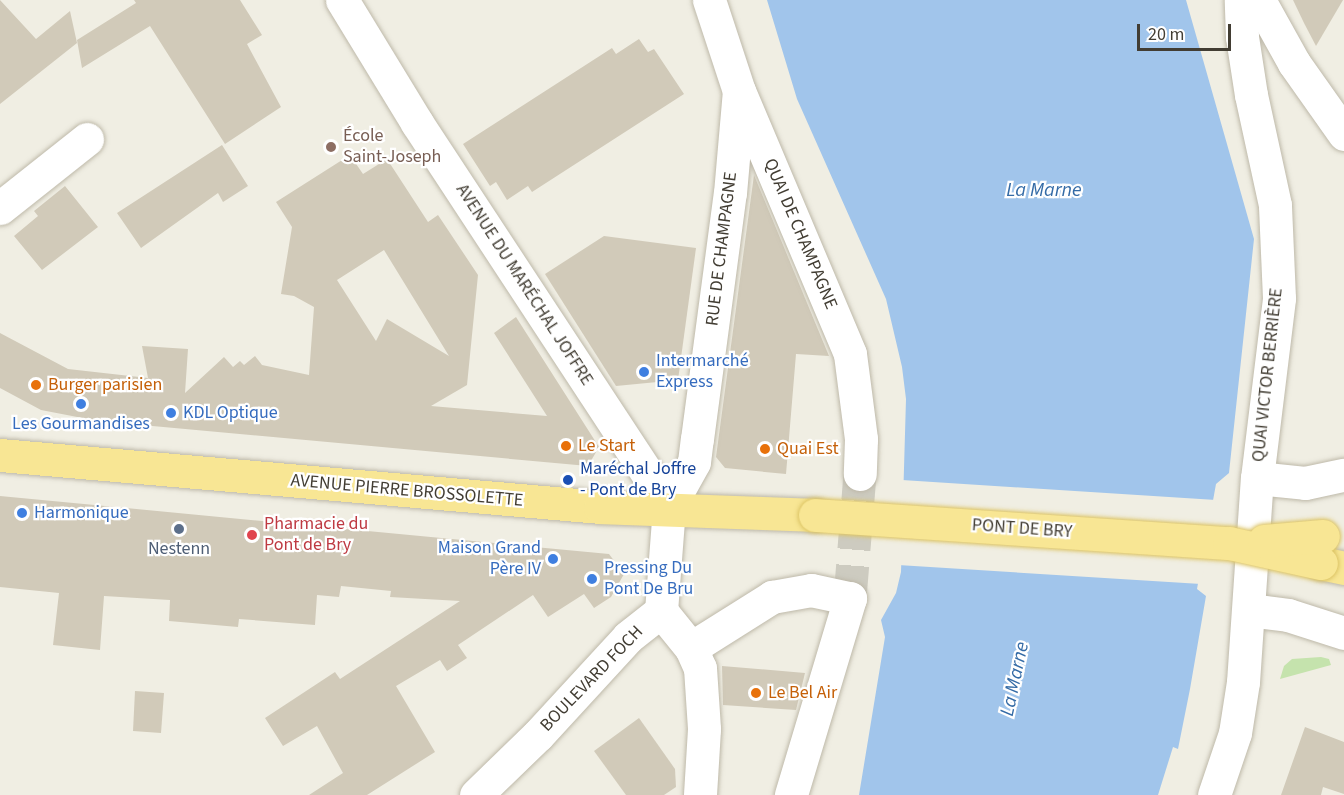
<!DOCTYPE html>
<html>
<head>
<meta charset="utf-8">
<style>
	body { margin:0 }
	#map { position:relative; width:1344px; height:795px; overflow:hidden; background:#f0eee3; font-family:"Source Sans 3",sans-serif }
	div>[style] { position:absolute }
	.green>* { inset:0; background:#c5e3ad }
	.water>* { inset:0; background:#a1c5eb }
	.pier>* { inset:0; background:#f0eee3 }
	.building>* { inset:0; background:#d1cab9 }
	.minor-tunnel>* { height:33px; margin-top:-16.5px; transform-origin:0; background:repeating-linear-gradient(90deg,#cdcbc0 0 33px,transparent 0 49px) }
	.roads { filter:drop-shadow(0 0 2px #beb9a9) drop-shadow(0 0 2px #beb9a9) }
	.minor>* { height:33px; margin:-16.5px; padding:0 16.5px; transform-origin:16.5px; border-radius:16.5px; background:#fff }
	.major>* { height:33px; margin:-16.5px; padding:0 16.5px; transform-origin:16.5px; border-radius:16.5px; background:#f8e694 }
	.bridges { filter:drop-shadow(0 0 2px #dcc465) drop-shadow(0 0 2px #dcc465) }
	.major-bridge>* { height:33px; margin:-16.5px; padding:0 16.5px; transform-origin:16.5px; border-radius:16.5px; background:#f8e694 }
	.dots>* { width:16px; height:16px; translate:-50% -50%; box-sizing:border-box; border:3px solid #fff; border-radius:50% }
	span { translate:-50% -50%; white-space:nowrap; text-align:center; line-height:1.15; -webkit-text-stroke:4.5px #fff; paint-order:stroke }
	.education-label { font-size:18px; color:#785e54 }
	.left { translate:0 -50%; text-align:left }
	.street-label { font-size:18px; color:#423d33 }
	.shop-label { font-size:18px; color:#366cbe }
	.right { translate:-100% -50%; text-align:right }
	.food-label { font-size:18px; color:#c56008 }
	.transit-label { font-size:18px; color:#164399 }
	.health-label { font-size:18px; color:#be3a42 }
	.service-label { font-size:18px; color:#4e5e75 }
	.water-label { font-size:20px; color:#346ba6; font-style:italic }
	.scale { position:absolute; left:1137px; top:24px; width:94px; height:27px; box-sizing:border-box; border:3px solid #423d33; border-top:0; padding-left:8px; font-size:18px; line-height:21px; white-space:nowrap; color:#423d33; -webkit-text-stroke:4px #fff; paint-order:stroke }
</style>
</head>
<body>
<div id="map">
	<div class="green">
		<div style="clip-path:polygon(1321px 657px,1329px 659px,1331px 665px,1280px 679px,1284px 666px,1292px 659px)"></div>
	</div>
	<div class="water">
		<div style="clip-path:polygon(767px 0,1186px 0,1254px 239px,1229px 473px,1216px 484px,1197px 589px,1206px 596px,1190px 689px,1178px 749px,1173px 747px,1158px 795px,859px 795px,885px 637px,881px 620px,896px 593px,901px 572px,906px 399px,902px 367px,886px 299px,797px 99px)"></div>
	</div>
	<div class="pier">
		<div style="clip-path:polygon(902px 480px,1216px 500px,1201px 584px,898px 565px)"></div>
	</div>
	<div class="building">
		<div style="clip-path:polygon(0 0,36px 39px,70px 11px,77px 43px,0 104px)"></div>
		<div style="clip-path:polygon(134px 0,240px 0,262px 35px,247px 44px,281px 107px,225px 144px,150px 26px,82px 68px,77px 40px,136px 3px)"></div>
		<div style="clip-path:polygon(1293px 0,1343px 0,1316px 46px,1304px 23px)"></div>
		<div style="clip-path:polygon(639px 39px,648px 52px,654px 49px,684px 94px,532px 192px,528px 186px,507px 200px,496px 182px,490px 186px,463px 144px,612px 48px,616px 54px)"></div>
		<div style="clip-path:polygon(222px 145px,248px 186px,223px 202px,218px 193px,141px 248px,117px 213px)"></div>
		<div style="clip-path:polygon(evenodd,350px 155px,363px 174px,387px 159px,428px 222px,438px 215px,478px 275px,467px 385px,431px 406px,547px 416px,494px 333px,516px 317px,599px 447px,588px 466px,98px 421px,41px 410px,0 388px,0 333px,68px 369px,148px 378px,142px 346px,188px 349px,185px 393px,224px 357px,233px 367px,240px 361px,244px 365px,255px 356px,262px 365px,309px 375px,314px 307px,294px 296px,281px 294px,292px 227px,276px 202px,350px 155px,384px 250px,449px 356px,387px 319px,376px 341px,337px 280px,384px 250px)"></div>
		<div style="clip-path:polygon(754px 175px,829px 356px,796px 354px,786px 474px,725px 468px,716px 457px)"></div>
		<div style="clip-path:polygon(65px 186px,98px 227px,42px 270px,14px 236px,38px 216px,34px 211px)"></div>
		<div style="clip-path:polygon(604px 236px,696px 248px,678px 380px,616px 386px,545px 274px)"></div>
		<div style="clip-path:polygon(0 496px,609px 554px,624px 574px,611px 597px,594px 608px,584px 594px,548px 617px,533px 595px,458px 645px,467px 658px,447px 671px,440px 660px,396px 686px,435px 752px,367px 795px,309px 795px,343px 773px,317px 726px,283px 746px,265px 718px,335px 672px,340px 679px,460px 601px,390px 597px,391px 591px,341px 586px,339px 597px,317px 595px,315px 625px,239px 619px,238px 627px,169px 621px,170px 600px,104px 596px,100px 650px,53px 645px,59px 593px,0 587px)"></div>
		<div style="clip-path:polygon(722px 666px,805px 673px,796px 710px,723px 705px)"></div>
		<div style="clip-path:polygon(135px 691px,164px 693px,161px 733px,133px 731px)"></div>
		<div style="clip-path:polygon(639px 718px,675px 769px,676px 787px,664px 795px,626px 795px,594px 751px)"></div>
		<div style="clip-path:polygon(1305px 727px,1344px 742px,1344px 794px,1323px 787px,1321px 795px,1281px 795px)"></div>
	</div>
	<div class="minor-tunnel">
		<div style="left:850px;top:598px;width:124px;rotate:-85.4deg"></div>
	</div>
	<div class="roads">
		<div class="minor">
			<div style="left:342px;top:0;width:144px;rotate:58.6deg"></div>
			<div style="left:417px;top:123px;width:459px;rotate:56.7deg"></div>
			<div style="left:709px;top:0;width:96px;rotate:71.8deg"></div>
			<div style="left:739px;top:91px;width:285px;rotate:67.1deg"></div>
			<div style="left:850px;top:354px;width:86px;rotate:82.6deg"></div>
			<div style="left:861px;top:439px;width:35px;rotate:92deg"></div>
			<div style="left:1259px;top:0;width:72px;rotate:60.9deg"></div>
			<div style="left:1294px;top:63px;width:87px;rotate:54.8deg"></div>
			<div style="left:0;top:208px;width:111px;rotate:-38.4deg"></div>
			<div style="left:1257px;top:478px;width:48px;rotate:5.9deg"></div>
			<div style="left:1305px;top:483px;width:40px;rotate:-12deg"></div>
			<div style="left:1249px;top:610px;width:39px;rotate:7deg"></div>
			<div style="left:1288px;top:615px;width:59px;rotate:17.8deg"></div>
			<div style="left:661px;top:611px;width:48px;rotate:51deg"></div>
			<div style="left:691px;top:648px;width:22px;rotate:66deg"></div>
			<div style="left:700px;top:668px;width:61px;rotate:86.2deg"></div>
			<div style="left:704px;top:729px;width:66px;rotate:93.5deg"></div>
			<div style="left:691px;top:648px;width:96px;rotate:-32.2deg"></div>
			<div style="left:772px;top:597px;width:40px;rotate:-10deg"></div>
			<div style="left:811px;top:590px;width:40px;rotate:12deg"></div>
			<div style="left:850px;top:598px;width:206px;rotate:106.7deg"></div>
			<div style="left:476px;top:795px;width:86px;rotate:-44.1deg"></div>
			<div style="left:538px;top:735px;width:133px;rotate:-47.4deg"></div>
			<div style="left:628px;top:637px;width:42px;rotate:-38.2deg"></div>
			<div style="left:661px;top:611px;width:104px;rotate:-85.6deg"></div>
			<div style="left:669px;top:507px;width:51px;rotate:-60.9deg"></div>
			<div style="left:694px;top:462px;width:23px;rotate:-83deg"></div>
			<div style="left:697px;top:439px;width:248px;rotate:-82.4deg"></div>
			<div style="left:730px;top:193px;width:102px;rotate:-85deg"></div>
			<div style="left:1214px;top:795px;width:65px;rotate:-71.3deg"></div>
			<div style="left:1235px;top:733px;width:52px;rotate:-81.1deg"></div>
			<div style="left:1243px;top:682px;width:204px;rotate:-86.1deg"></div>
			<div style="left:1257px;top:478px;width:181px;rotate:-83deg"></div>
			<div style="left:1279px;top:298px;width:93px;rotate:-92.5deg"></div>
			<div style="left:1275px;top:205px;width:113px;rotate:-102.3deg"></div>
			<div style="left:1251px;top:95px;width:59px;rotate:-98.8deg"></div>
			<div style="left:1242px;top:37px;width:37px;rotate:-92deg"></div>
		</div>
		<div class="major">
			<div style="left:0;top:455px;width:602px;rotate:4.95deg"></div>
			<div style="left:600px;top:507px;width:215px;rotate:2.1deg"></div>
			<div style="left:1321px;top:563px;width:24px;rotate:12deg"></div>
		</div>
	</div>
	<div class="bridges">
		<div class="major-bridge">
			<div style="left:815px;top:515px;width:415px;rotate:3.9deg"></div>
			<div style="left:1229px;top:543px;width:94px;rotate:12.3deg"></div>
			<div style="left:1264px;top:541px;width:59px;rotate:-4.8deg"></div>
		</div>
	</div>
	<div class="dots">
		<div style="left:331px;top:147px;background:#8d6e63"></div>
		<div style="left:644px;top:372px;background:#3f7fe0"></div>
		<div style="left:36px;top:385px;background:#e8710a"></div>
		<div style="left:81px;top:404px;background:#3f7fe0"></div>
		<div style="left:171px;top:413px;background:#3f7fe0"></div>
		<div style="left:566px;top:446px;background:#e8710a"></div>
		<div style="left:765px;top:449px;background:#e8710a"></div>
		<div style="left:568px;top:480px;background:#1a4fb4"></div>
		<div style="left:22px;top:513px;background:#3f7fe0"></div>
		<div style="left:179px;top:529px;background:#5c6f8a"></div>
		<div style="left:252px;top:535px;background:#e0444e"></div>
		<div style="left:553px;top:559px;background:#3f7fe0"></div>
		<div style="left:592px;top:579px;background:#3f7fe0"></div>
		<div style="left:756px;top:693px;background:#e8710a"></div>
	</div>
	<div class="education-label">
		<span class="left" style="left:343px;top:147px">École<br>Saint-Joseph</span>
	</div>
	<div class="street-label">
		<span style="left:800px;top:234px;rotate:67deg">QUAI DE CHAMPAGNE</span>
		<span style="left:722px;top:249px;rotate:-83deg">RUE DE CHAMPAGNE</span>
		<span style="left:524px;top:285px;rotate:57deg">AVENUE DU MARÉCHAL JOFFRE</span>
		<span style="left:1268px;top:375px;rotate:-84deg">QUAI VICTOR BERRIÈRE</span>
		<span style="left:407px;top:491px;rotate:5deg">AVENUE PIERRE BROSSOLETTE</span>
		<span style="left:1022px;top:529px;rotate:4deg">PONT DE BRY</span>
		<span style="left:592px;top:679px;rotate:-46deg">BOULEVARD FOCH</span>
	</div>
	<div class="shop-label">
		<span class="left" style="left:656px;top:372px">Intermarché<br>Express</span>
		<span class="left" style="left:183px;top:413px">KDL Optique</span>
		<span style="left:81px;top:424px">Les Gourmandises</span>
		<span class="left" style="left:34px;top:513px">Harmonique</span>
		<span class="right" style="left:541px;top:559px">Maison Grand<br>Père IV</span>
		<span class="left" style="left:604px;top:579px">Pressing Du<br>Pont De Bru</span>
	</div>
	<div class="food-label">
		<span class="left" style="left:48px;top:385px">Burger parisien</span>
		<span class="left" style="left:578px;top:446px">Le Start</span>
		<span class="left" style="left:777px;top:449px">Quai Est</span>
		<span class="left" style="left:768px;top:693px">Le Bel Air</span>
	</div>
	<div class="transit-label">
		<span class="left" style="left:580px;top:480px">Maréchal Joffre<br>- Pont de Bry</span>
	</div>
	<div class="health-label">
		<span class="left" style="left:264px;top:535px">Pharmacie du<br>Pont de Bry</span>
	</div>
	<div class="service-label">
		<span style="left:179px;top:549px">Nestenn</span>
	</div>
	<div class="water-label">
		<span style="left:1044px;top:190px">La Marne</span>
		<span style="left:1015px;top:679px;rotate:-78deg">La Marne</span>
	</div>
	<div class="scale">20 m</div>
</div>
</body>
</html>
